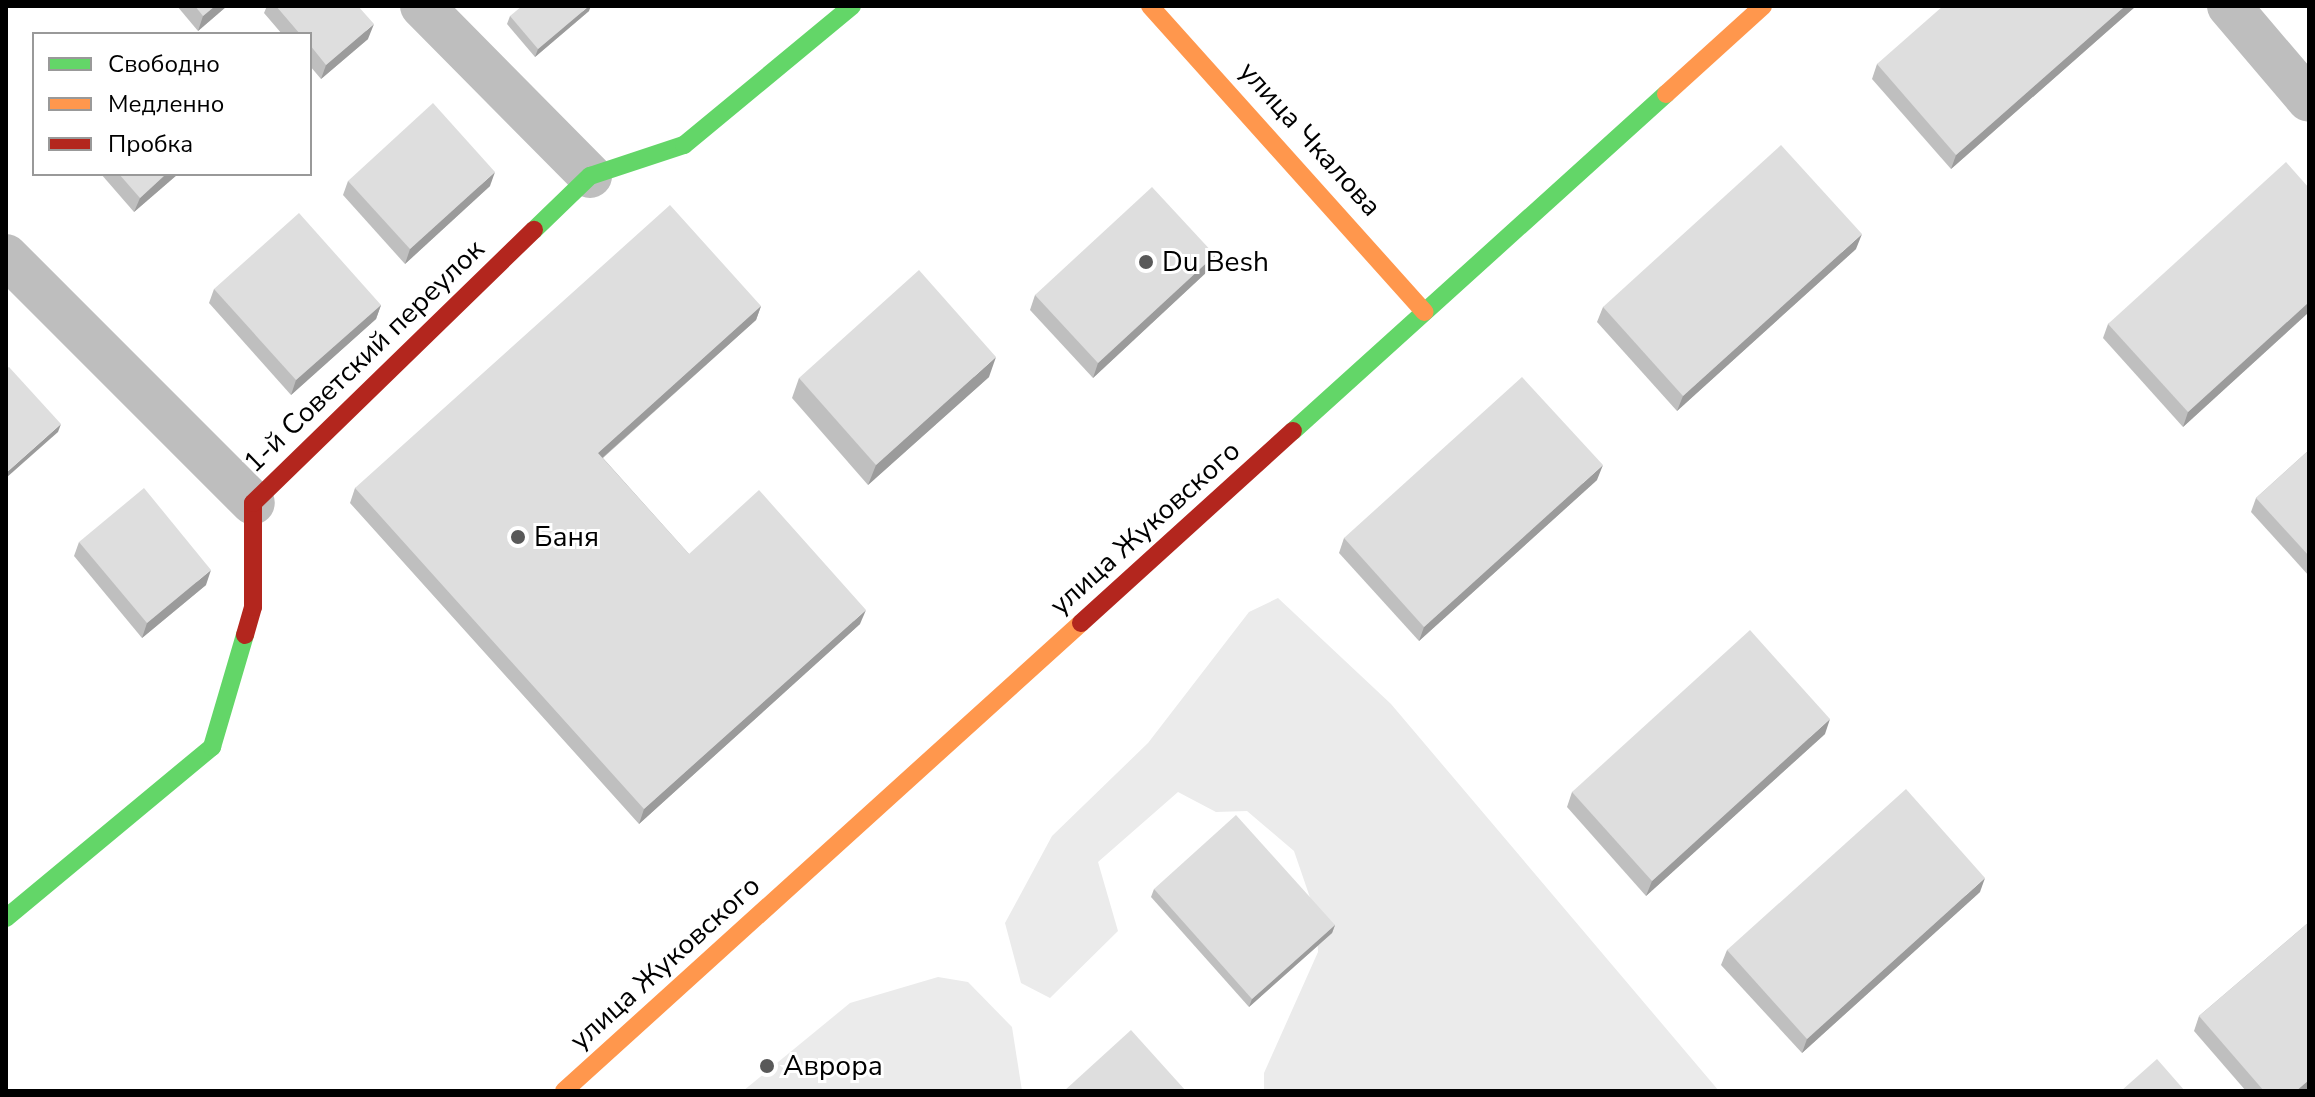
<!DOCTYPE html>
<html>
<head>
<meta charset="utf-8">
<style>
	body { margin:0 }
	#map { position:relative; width:2315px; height:1097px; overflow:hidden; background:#fff; font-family:"Nunito Sans",sans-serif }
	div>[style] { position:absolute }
	.green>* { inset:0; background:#ebebeb }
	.street>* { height:44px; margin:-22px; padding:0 22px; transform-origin:22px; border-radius:22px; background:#bebebe }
	.fast>* { height:18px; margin:-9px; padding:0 9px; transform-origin:9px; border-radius:9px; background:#63d668 }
	.slow>* { height:18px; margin:-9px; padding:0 9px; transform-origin:9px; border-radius:9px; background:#ff974d }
	.jam>* { height:18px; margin:-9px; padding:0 9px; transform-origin:9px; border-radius:9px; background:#b3261e }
	.wall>* { inset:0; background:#bfbfbf }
	.shaded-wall>* { inset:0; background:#9b9b9b }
	.building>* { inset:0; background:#dedede }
	.dots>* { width:22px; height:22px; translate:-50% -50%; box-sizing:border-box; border:4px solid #fff; border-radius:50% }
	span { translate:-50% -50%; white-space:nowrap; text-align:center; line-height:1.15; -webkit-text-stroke:6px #fff; paint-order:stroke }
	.street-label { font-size:28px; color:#000 }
	.poi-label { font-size:28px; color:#000 }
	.left { translate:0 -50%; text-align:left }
	.frame { position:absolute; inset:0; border:8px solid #000; pointer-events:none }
	.legend { position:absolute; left:32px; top:32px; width:280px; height:144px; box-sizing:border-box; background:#fff; border:2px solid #999; margin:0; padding:10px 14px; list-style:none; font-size:24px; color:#000 }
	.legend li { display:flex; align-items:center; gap:16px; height:40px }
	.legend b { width:40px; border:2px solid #999 }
</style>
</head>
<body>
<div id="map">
	<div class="green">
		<div style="clip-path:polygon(1278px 598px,1391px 704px,1719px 1091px,1264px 1091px,1264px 1073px,1318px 952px,1316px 915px,1294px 851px,1247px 811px,1216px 812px,1178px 792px,1098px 862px,1118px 931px,1050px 998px,1021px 983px,1005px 923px,1052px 836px,1148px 743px,1249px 612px)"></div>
		<div style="clip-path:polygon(938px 977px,968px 982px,1012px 1027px,1022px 1091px,743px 1091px,850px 1003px)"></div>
	</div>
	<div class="street">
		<div style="left:422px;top:6px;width:239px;rotate:45.3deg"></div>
		<div style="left:2229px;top:6px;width:123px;rotate:49.6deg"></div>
		<div style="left:6px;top:256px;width:349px;rotate:45deg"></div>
	</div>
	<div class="fast">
		<div style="left:534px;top:230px;width:78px;rotate:-44deg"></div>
		<div style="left:590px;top:176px;width:99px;rotate:-18.3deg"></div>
		<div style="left:684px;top:145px;width:218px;rotate:-39.6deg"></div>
		<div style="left:1293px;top:431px;width:503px;rotate:-42.1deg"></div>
		<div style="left:6px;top:918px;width:268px;rotate:-39.7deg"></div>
		<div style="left:212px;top:747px;width:117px;rotate:-73.6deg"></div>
	</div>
	<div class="slow">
		<div style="left:1150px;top:6px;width:411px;rotate:48.1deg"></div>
		<div style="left:1666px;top:94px;width:131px;rotate:-42.2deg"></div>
		<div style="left:564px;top:1091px;width:697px;rotate:-42.15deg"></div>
	</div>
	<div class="jam">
		<div style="left:1081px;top:623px;width:286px;rotate:-42.2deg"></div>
		<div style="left:245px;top:635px;width:29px;rotate:-74deg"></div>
		<div style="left:253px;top:607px;width:104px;rotate:-90deg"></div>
		<div style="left:253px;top:503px;width:392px;rotate:-44.2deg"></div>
	</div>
	<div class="wall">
		<div style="clip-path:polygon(177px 6px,227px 6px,198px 31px)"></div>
		<div style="clip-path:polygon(267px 6px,358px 6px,368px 39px,321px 79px,310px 66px,310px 34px,282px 34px,264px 13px)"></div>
		<div style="clip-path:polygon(2136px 6px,1951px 169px,1872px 79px,1877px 64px)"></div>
		<div style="clip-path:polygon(589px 11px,535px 57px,507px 24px,510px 16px)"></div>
		<div style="clip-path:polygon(101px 174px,178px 174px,134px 212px)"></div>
		<div style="clip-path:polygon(348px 181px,490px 186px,405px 264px,343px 195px)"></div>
		<div style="clip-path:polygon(2309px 188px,2309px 312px,2183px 427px,2103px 338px,2108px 324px)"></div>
		<div style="clip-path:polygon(1856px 249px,1677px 411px,1597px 322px,1603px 307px)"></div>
		<div style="clip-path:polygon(1215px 255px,1210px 269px,1093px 378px,1030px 310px,1035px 295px)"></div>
		<div style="clip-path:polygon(214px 289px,381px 305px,376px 319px,291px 395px,209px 303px)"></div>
		<div style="clip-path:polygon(761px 306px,756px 320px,603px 458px,689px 554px,860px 624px,639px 824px,350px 503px,355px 488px)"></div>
		<div style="clip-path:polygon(989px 377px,868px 485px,792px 398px,799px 378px)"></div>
		<div style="clip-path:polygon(2309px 450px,2309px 576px,2251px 512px,2256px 498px)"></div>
		<div style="clip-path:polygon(1597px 480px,1419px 641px,1339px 553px,1344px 538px)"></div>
		<div style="clip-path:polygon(79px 542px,206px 585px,142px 638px,74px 556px)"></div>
		<div style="clip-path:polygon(1825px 734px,1646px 896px,1567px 807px,1572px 792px)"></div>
		<div style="clip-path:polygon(1154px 889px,1335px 925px,1332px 933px,1249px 1007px,1151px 897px)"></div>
		<div style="clip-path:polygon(1980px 892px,1802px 1053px,1721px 965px,1727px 950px)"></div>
		<div style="clip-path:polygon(2309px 922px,2309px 1090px,2308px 1091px,2246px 1091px,2194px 1031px,2199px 1016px)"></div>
	</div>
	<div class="shaded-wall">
		<div style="clip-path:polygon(215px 6px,227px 6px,198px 31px,203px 16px)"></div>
		<div style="clip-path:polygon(589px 6px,591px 6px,589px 11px,535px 57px,538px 49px)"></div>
		<div style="clip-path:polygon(2125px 6px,2136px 6px,1951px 169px,1956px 155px)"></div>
		<div style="clip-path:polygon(374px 24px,368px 39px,321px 79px,326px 65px)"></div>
		<div style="clip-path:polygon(495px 172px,490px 186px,405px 264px,410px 249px)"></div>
		<div style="clip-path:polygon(166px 174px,178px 174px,134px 212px,140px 198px)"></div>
		<div style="clip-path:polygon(1862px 234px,1856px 249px,1677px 411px,1683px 396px)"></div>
		<div style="clip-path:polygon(1215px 255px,1210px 269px,1093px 378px,1098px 363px)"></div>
		<div style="clip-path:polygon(2309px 302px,2309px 312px,2183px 427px,2188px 412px)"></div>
		<div style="clip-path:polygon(381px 305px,376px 319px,291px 395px,296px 380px)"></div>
		<div style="clip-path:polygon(761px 306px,756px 320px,592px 467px,598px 453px)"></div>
		<div style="clip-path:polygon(996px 357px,989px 377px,868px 485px,876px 465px)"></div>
		<div style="clip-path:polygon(61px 424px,58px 432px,6px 478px,6px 473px)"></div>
		<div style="clip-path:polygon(1603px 465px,1597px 480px,1419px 641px,1424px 627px)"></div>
		<div style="clip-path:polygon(211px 570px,206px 585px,142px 638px,147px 623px)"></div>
		<div style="clip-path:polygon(866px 610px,860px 624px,639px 824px,644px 809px)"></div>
		<div style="clip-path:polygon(1830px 719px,1825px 734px,1646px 896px,1652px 881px)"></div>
		<div style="clip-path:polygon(1985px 878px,1980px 892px,1802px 1053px,1807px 1039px)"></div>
		<div style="clip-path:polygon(1335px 925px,1332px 933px,1249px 1007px,1252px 999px)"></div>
		<div style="clip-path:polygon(2309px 1080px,2309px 1090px,2308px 1091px,2296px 1091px)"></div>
	</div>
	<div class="building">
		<div style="clip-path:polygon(195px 6px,215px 6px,203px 16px)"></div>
		<div style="clip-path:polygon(276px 6px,358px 6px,374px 24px,326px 65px,310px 45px,310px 34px,300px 34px)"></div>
		<div style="clip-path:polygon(522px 6px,589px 6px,538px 49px,510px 16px)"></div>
		<div style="clip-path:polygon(1943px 6px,2125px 6px,1956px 155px,1877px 64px)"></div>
		<div style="clip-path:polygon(433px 103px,495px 172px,410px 249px,348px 181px)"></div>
		<div style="clip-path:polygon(1781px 145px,1862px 234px,1683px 396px,1603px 307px)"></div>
		<div style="clip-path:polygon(2286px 162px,2309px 188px,2309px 302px,2188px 412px,2108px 324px)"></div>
		<div style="clip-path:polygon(119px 174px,166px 174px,140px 198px)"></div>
		<div style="clip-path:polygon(1152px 187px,1215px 255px,1098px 363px,1035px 295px)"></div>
		<div style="clip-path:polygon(670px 205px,761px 306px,598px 453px,689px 554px,759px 490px,866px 610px,644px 809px,355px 488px)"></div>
		<div style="clip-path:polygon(299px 213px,381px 305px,296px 380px,214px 289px)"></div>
		<div style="clip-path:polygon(919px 270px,996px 357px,876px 465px,799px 378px)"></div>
		<div style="clip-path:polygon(9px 367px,61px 424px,6px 473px,6px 369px)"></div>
		<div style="clip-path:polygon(1522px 377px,1603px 465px,1424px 627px,1344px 538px)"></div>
		<div style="clip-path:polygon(2309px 450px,2309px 556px,2256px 498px)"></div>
		<div style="clip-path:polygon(144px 488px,211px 570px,147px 623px,79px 542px)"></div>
		<div style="clip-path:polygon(1750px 630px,1830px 719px,1652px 881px,1572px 792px)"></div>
		<div style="clip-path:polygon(1906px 789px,1985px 878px,1807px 1039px,1727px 950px)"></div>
		<div style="clip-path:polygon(1236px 815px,1335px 925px,1252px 999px,1154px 889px)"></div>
		<div style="clip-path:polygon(2309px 922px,2309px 1080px,2296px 1091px,2264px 1091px,2199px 1016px)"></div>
		<div style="clip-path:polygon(1131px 1030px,1186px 1091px,1064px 1091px)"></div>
		<div style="clip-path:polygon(2157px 1059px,2185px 1091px,2121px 1091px)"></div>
	</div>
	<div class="dots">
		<div style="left:1146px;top:262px;background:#595959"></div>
		<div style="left:518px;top:537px;background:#595959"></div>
		<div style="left:767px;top:1066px;background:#595959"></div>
	</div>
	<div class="street-label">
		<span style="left:1310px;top:139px;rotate:48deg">улица Чкалова</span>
		<span style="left:364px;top:356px;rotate:-44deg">1-й Советский переулок</span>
		<span style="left:1145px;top:528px;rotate:-42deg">улица Жуковского</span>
		<span style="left:665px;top:963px;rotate:-42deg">улица Жуковского</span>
	</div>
	<div class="poi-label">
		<span class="left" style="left:1162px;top:262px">Du Besh</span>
		<span class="left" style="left:534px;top:537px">Баня</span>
		<span class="left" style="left:783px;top:1066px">Аврора</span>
	</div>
	<div class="frame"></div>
	<ul class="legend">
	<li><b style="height:10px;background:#63d668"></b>Свободно</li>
	<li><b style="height:10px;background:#ff974d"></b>Медленно</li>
	<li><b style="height:10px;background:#b3261e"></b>Пробка</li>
	</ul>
</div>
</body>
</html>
